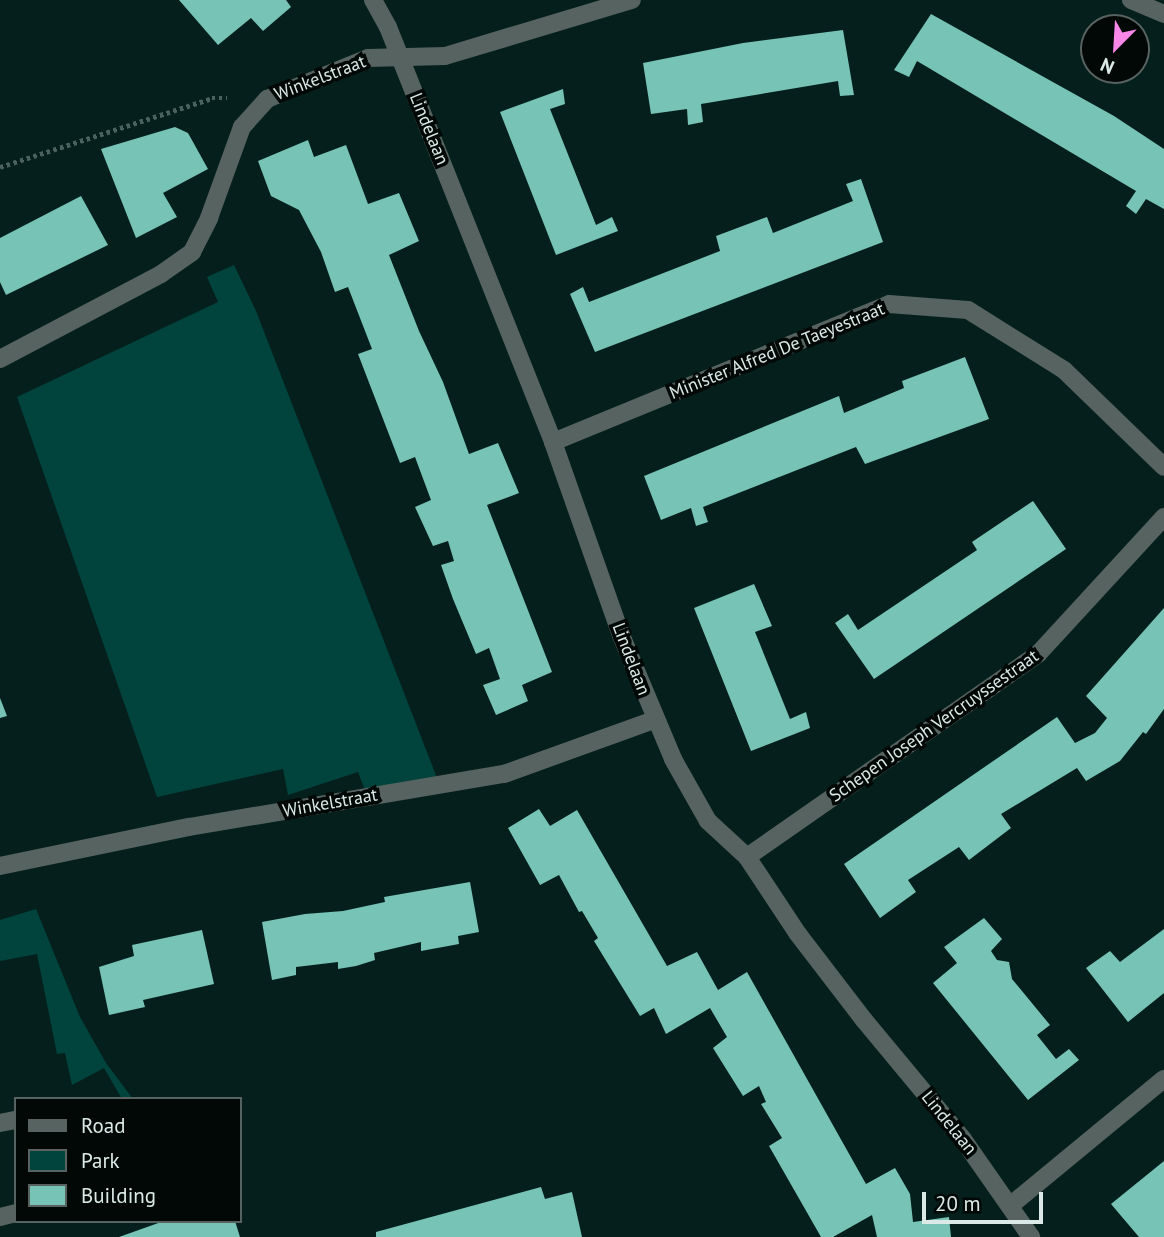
<!DOCTYPE html>
<html>
<head>
<meta charset="utf-8">
<style>
	body { margin:0 }
	#map { position:relative; width:1164px; height:1237px; overflow:hidden; background:#05201c; font-family:"PT Sans",sans-serif }
	div>[style] { position:absolute }
	.green>* { inset:0; background:#00443d }
	.building>* { inset:0; background:#77c3b6 }
	.path>* { height:4.5px; margin-top:-2.25px; transform-origin:0; background:repeating-linear-gradient(90deg,#4a615e 0 3.5px,transparent 0 7px) }
	.lane>* { height:18px; margin:-9px; padding:0 9px; transform-origin:9px; border-radius:9px; background:#576360 }
	.street>* { height:18px; margin:-9px; padding:0 9px; transform-origin:9px; border-radius:9px; background:#576360 }
	span { translate:-50% -50%; white-space:nowrap; text-align:center; line-height:1.15; -webkit-text-stroke:7px #010806; paint-order:stroke }
	.street-label { font-size:18px; color:#dbeae7 }
	.legend { position:absolute; left:14px; top:1097px; width:228px; height:126px; box-sizing:border-box; background:#010806; border:2px solid #586260; margin:0; padding:9px 12px; list-style:none; font-size:21px; color:#dbeae7 }
	.legend li { display:flex; align-items:center; gap:14px; height:35px }
	.legend b { width:35px; border:2px solid #586260 }
	.north { position:absolute; left:1080px; top:14px; width:70px; height:70px; box-sizing:border-box; background:#010806; border:2px solid #586260; border-radius:50%; rotate:204deg; font-size:19px; font-weight:700; line-height:28px; text-align:center; color:#dbeae7 }
	.north::after { content:''; display:block; margin:auto; width:24px; height:32px; background:#f987e8; clip-path:polygon(50% 0,100% 100%,50% 72%,0 100%) }
	.scale { position:absolute; left:922px; top:1192px; width:121px; height:32px; box-sizing:border-box; border:4px solid #dbeae7; border-top:0; padding-left:9px; font-size:21px; line-height:24px; white-space:nowrap; color:#dbeae7; -webkit-text-stroke:5px #010806; paint-order:stroke }
</style>
</head>
<body>
<div id="map">
	<div class="green">
		<div style="clip-path:polygon(234px 265px,256px 311px,437px 778px,368px 798px,358px 772px,288px 795px,283px 769px,157px 797px,17px 397px,218px 302px,207px 277px)"></div>
		<div style="clip-path:polygon(36px 909px,80px 1017px,106px 1063px,133px 1099px,122px 1099px,104px 1068px,72px 1085px,65px 1053px,57px 1054px,37px 954px,0 961px,0 920px)"></div>
	</div>
	<div class="building">
		<div style="clip-path:polygon(179px 0,286px 0,291px 7px,263px 31px,251px 18px,218px 45px)"></div>
		<div style="clip-path:polygon(931px 14px,1114px 116px,1164px 149px,1164px 209px,1146px 199px,1136px 214px,1126px 206px,1136px 191px,917px 61px,909px 77px,894px 70px)"></div>
		<div style="clip-path:polygon(843px 30px,854px 95px,840px 96px,838px 81px,701px 104px,703px 122px,688px 125px,687px 109px,651px 114px,643px 63px,743px 43px)"></div>
		<div style="clip-path:polygon(563px 89px,565px 104px,550px 109px,596px 225px,612px 217px,618px 231px,556px 255px,500px 112px)"></div>
		<div style="clip-path:polygon(175px 127px,188px 133px,208px 169px,163px 193px,177px 217px,136px 238px,101px 149px)"></div>
		<div style="clip-path:polygon(308px 140px,314px 157px,346px 145px,368px 204px,399px 193px,419px 241px,389px 255px,419px 331px,443px 382px,469px 454px,498px 443px,519px 493px,487px 505px,552px 672px,522px 685px,528px 701px,496px 715px,483px 685px,500px 679px,489px 648px,476px 654px,453px 599px,441px 565px,454px 561px,448px 541px,433px 546px,415px 507px,431px 500px,415px 457px,400px 463px,358px 354px,372px 349px,348px 287px,335px 292px,321px 252px,299px 210px,271px 196px,258px 161px)"></div>
		<div style="clip-path:polygon(861px 179px,883px 242px,595px 352px,570px 294px,583px 287px,589px 302px,720px 251px,716px 236px,767px 217px,773px 233px,853px 201px,846px 184px)"></div>
		<div style="clip-path:polygon(81px 196px,108px 245px,6px 295px,0 282px,0 238px)"></div>
		<div style="clip-path:polygon(965px 357px,989px 419px,865px 464px,856px 447px,703px 507px,708px 522px,696px 526px,691px 508px,661px 520px,644px 476px,839px 396px,844px 413px,904px 388px,902px 381px)"></div>
		<div style="clip-path:polygon(1033px 501px,1066px 549px,874px 679px,835px 623px,848px 614px,858px 630px,977px 550px,972px 542px)"></div>
		<div style="clip-path:polygon(754px 584px,772px 626px,755px 632px,790px 719px,806px 712px,810px 728px,751px 751px,694px 608px)"></div>
		<div style="clip-path:polygon(1164px 608px,1164px 709px,1146px 734px,1143px 732px,1120px 761px,1086px 781px,1077px 768px,1001px 814px,1011px 828px,969px 860px,959px 847px,908px 880px,916px 892px,880px 918px,844px 864px,1057px 717px,1075px 743px,1095px 733px,1107px 718px,1086px 696px)"></div>
		<div style="clip-path:polygon(0 698px,7px 716px,0 718px)"></div>
		<div style="clip-path:polygon(539px 809px,550px 826px,577px 810px,667px 966px,697px 952px,718px 990px,747px 972px,866px 1184px,895px 1168px,910px 1194px,913px 1222px,949px 1217px,951px 1237px,877px 1237px,872px 1215px,833px 1237px,821px 1237px,769px 1146px,782px 1138px,761px 1104px,766px 1102px,759px 1086px,743px 1096px,713px 1048px,727px 1037px,710px 1008px,666px 1034px,654px 1008px,640px 1016px,594px 941px,598px 938px,582px 911px,579px 912px,559px 875px,540px 885px,508px 828px)"></div>
		<div style="clip-path:polygon(470px 882px,479px 932px,458px 936px,459px 944px,421px 951px,421px 942px,374px 953px,375px 960px,356px 966px,338px 969px,338px 962px,296px 967px,296px 975px,272px 980px,262px 922px,305px 914px,343px 911px,385px 902px,384px 897px)"></div>
		<div style="clip-path:polygon(984px 918px,1002px 939px,991px 951px,997px 960px,1009px 962px,1012px 979px,1050px 1025px,1037px 1035px,1056px 1059px,1069px 1049px,1079px 1060px,1028px 1100px,933px 983px,957px 963px,944px 947px)"></div>
		<div style="clip-path:polygon(1164px 929px,1164px 993px,1128px 1022px,1086px 968px,1110px 951px,1120px 962px)"></div>
		<div style="clip-path:polygon(202px 930px,214px 984px,143px 1000px,145px 1007px,109px 1015px,99px 967px,134px 956px,132px 945px)"></div>
		<div style="clip-path:polygon(1164px 1161px,1164px 1237px,1139px 1237px,1111px 1204px)"></div>
		<div style="clip-path:polygon(541px 1187px,545px 1199px,572px 1192px,582px 1237px,376px 1237px,376px 1232px)"></div>
		<div style="clip-path:polygon(164px 1221px,235px 1221px,240px 1237px,119px 1237px)"></div>
	</div>
	<div class="path">
		<div style="left:0;top:167px;width:223px;rotate:-18deg"></div>
		<div style="left:212px;top:98px;width:15px"></div>
	</div>
	<div class="lane">
		<div style="left:0;top:1123px;width:16px;rotate:-11deg"></div>
		<div style="left:0;top:1217px;width:16px;rotate:-14deg"></div>
	</div>
	<div class="street">
		<div style="left:373px;top:0;width:31px;rotate:61deg"></div>
		<div style="left:388px;top:27px;width:447px;rotate:68.3deg"></div>
		<div style="left:553px;top:442px;width:205px;rotate:70.6deg"></div>
		<div style="left:621px;top:635px;width:134px;rotate:67.2deg"></div>
		<div style="left:673px;top:759px;width:71px;rotate:60.6deg"></div>
		<div style="left:708px;top:821px;width:53px;rotate:42.7deg"></div>
		<div style="left:747px;top:857px;width:92px;rotate:56.5deg"></div>
		<div style="left:798px;top:934px;width:108px;rotate:52.5deg"></div>
		<div style="left:864px;top:1020px;width:153px;rotate:50.3deg"></div>
		<div style="left:962px;top:1138px;width:121px;rotate:55.1deg"></div>
		<div style="left:1131px;top:0;width:36px;rotate:23deg"></div>
		<div style="left:0;top:359px;width:182px;rotate:-27.8deg"></div>
		<div style="left:161px;top:274px;width:38px;rotate:-35deg"></div>
		<div style="left:192px;top:252px;width:38px;rotate:-63deg"></div>
		<div style="left:209px;top:218px;width:97px;rotate:-70.1deg"></div>
		<div style="left:242px;top:127px;width:38px;rotate:-48deg"></div>
		<div style="left:267px;top:99px;width:109px;rotate:-22.1deg"></div>
		<div style="left:368px;top:58px;width:77px;rotate:-1.5deg"></div>
		<div style="left:445px;top:56px;width:195px;rotate:-16.7deg"></div>
		<div style="left:553px;top:442px;width:363px;rotate:-22.3deg"></div>
		<div style="left:889px;top:304px;width:79px;rotate:4.3deg"></div>
		<div style="left:968px;top:310px;width:113px;rotate:32deg"></div>
		<div style="left:1064px;top:370px;width:139px;rotate:44.1deg"></div>
		<div style="left:747px;top:857px;width:355px;rotate:-34.9deg"></div>
		<div style="left:1038px;top:654px;width:186px;rotate:-47.4deg"></div>
		<div style="left:0;top:866px;width:193px;rotate:-11.7deg"></div>
		<div style="left:189px;top:827px;width:319px;rotate:-9.6deg"></div>
		<div style="left:504px;top:774px;width:159px;rotate:-19.8deg"></div>
		<div style="left:1011px;top:1205px;width:198px;rotate:-39.5deg"></div>
	</div>
	<div class="street-label">
		<span style="left:320px;top:78px;rotate:-21deg">Winkelstraat</span>
		<span style="left:429px;top:129px;rotate:68deg">Lindelaan</span>
		<span style="left:777px;top:351px;rotate:-22deg">Minister Alfred De Taeyestraat</span>
		<span style="left:631px;top:659px;rotate:69deg">Lindelaan</span>
		<span style="left:934px;top:726px;rotate:-35deg">Schepen Joseph Vercruyssestraat</span>
		<span style="left:330px;top:803px;rotate:-10deg">Winkelstraat</span>
		<span style="left:949px;top:1123px;rotate:51deg">Lindelaan</span>
	</div>
	<ul class="legend">
	<li><b style="height:9px;background:#576360"></b>Road</li>
	<li><b style="height:19px;background:#00443d"></b>Park</li>
	<li><b style="height:19px;background:#77c3b6"></b>Building</li>
	</ul>
	<div class="north">N</div>
	<div class="scale">20 m</div>
</div>
</body>
</html>
